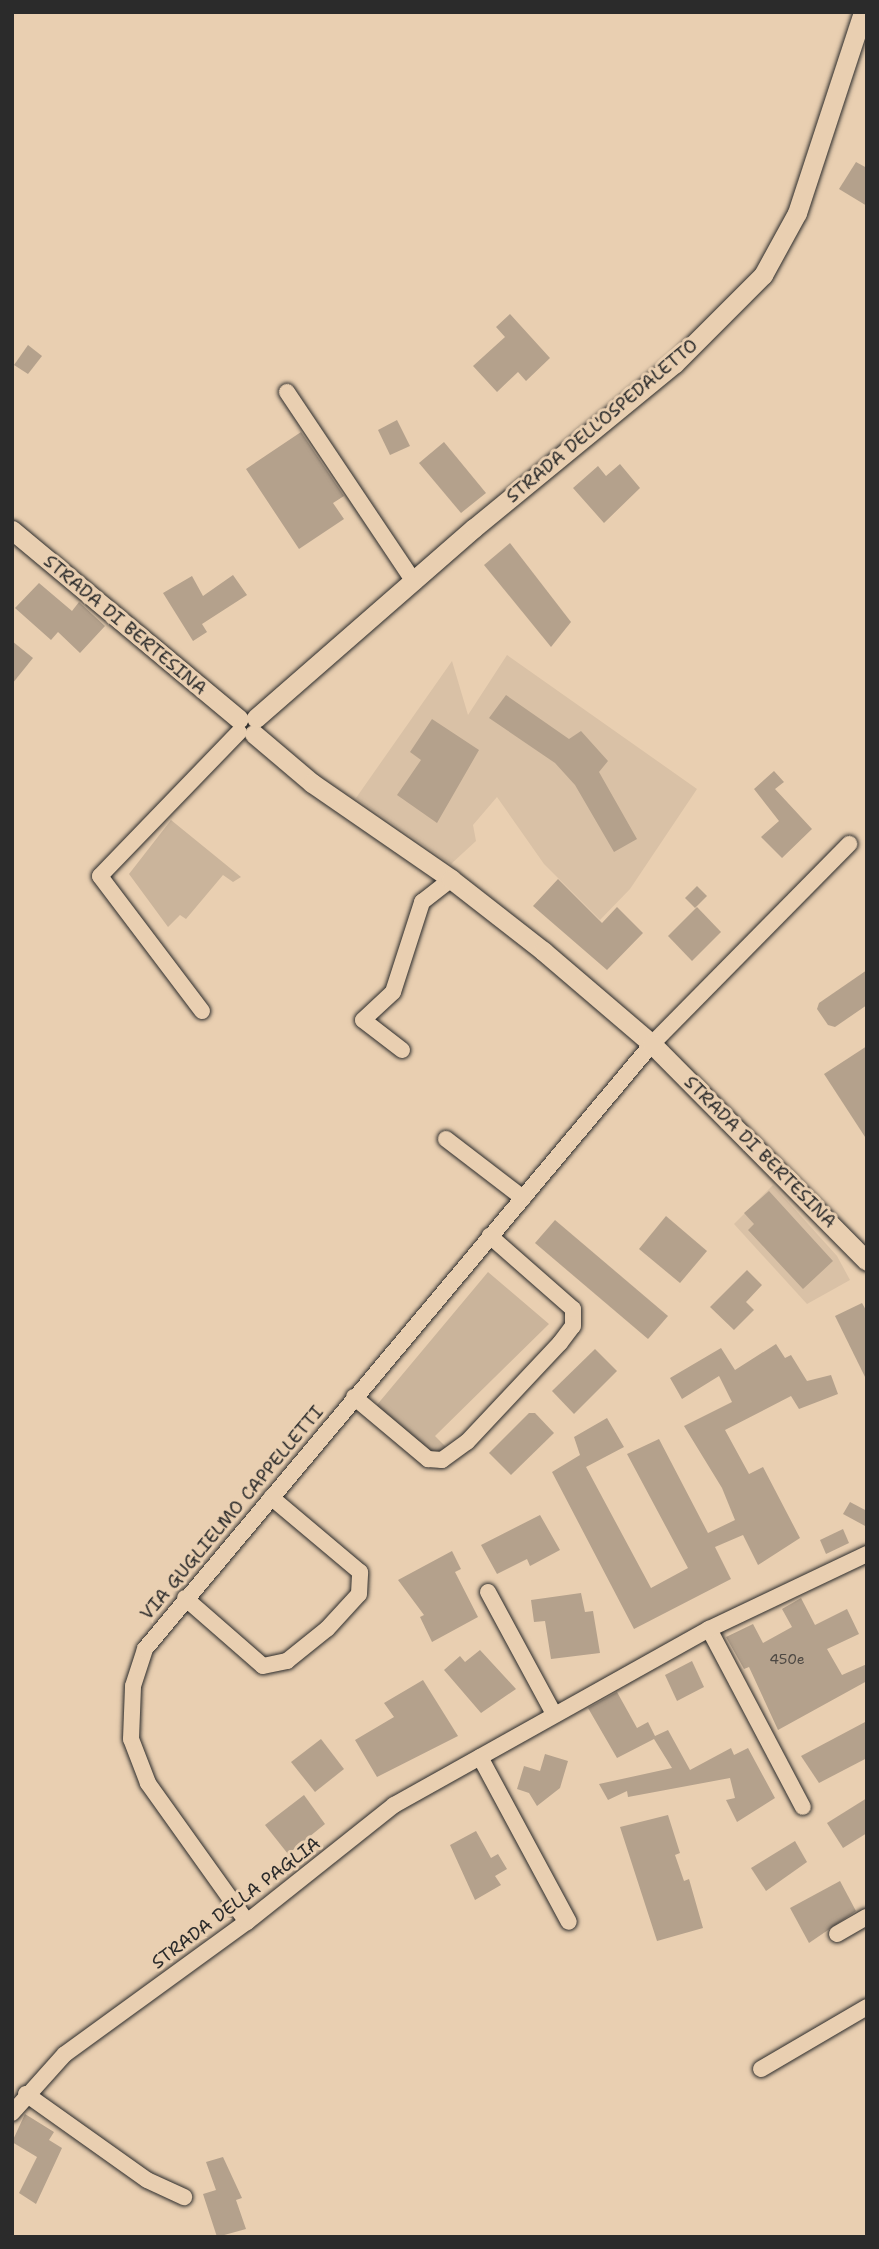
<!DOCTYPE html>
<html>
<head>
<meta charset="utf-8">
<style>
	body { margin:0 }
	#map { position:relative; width:879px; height:2249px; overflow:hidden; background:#e9cfb1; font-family:"Shantell Sans",sans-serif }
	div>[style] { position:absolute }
	.built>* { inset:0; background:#d9c1a6 }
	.green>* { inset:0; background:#cab49b }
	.building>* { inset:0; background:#b4a18c }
	.roads { filter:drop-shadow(0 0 2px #2b2b2b) drop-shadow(0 0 2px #2b2b2b) }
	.minor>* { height:16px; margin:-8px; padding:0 8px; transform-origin:8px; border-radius:8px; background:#e9cfb1 }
	.tertiary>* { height:19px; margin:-9.5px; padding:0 9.5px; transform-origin:9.5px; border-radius:9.5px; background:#e9cfb1 }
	span { translate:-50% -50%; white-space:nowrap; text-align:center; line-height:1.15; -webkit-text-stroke:6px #e9cfb1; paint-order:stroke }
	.number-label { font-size:14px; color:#4d4843 }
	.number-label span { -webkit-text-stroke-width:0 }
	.street-label { font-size:18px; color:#2b2b2b }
	.frame { position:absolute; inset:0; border:14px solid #2b2b2b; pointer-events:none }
</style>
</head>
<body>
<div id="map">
	<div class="built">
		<div style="clip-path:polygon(507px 655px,697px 789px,630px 889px,600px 920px,544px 864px,497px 797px,473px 825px,476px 841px,451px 864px,356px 798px,452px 661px,468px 715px)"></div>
		<div style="clip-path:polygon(773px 1185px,837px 1256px,850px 1280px,807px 1304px,734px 1224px)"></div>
	</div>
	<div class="green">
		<div style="clip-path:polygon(171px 820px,241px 877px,233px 882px,223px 875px,186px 919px,180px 915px,168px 927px,129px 874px)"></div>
		<div style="clip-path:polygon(488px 1272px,549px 1324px,435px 1436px,447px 1448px,431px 1454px,376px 1406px)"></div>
	</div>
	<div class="building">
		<div style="clip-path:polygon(856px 162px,867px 168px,867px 206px,839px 189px)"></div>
		<div style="clip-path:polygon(510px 314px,550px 358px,526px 381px,518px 372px,497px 392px,473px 366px,505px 337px,496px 327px)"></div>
		<div style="clip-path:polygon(28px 345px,42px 356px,28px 374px,14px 365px)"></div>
		<div style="clip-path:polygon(397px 420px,410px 446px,390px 455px,378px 430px)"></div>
		<div style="clip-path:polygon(301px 432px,344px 496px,333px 503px,344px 519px,299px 549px,246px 469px)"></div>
		<div style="clip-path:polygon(444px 442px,486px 493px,461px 513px,419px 463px)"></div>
		<div style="clip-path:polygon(620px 464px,640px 488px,604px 523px,573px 488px,598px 466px,606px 476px)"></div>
		<div style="clip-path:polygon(510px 543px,571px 622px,551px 647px,484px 565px)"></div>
		<div style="clip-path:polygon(233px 575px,247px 595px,202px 624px,207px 632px,193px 641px,163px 593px,192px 576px,203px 596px)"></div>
		<div style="clip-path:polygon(39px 583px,72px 611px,79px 602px,105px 626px,80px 653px,58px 632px,51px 640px,15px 608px)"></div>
		<div style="clip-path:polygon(12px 641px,33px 658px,12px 684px)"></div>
		<div style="clip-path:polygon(506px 695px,569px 739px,581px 731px,608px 761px,599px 772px,637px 839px,614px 852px,575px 785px,555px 763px,489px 718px)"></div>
		<div style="clip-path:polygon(432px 719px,479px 750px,437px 823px,397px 795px,421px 760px,410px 752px)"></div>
		<div style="clip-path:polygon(774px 771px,784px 782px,775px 789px,812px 829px,782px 858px,761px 837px,779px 821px,754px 789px)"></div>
		<div style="clip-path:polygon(558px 879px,602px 923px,617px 907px,643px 933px,607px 970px,533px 906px)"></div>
		<div style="clip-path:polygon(697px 886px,707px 896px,695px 908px,685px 898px)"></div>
		<div style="clip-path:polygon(697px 907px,721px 932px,692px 961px,668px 936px)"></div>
		<div style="clip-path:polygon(867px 970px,867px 1005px,835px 1027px,828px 1025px,817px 1009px,819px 1003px)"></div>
		<div style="clip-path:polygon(867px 1046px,867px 1140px,824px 1074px)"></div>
		<div style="clip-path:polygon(769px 1191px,833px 1261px,803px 1289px,748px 1230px,754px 1224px,744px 1213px)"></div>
		<div style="clip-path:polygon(666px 1216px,707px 1251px,680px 1283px,639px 1249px)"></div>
		<div style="clip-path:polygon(555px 1220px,668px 1316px,648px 1339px,535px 1243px)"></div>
		<div style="clip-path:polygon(747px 1270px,762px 1285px,746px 1302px,754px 1310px,734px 1330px,710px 1307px)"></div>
		<div style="clip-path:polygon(862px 1303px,867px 1312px,867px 1381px,835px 1316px)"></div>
		<div style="clip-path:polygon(776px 1344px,785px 1358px,791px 1355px,807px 1381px,831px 1375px,838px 1394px,799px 1409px,791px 1396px,725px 1430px,749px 1474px,763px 1467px,800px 1538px,758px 1565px,743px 1535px,715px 1547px,731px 1579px,634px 1629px,552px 1472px,580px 1455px,574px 1437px,607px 1418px,624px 1447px,586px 1467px,651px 1588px,688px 1568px,627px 1454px,659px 1439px,708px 1533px,735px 1520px,722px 1488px,684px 1426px,732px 1402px,719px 1376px,682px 1399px,670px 1378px,721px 1348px,735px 1370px)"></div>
		<div style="clip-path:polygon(595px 1349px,617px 1371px,574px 1414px,552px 1391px)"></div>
		<div style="clip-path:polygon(529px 1413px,535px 1413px,554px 1433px,511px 1475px,489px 1453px)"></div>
		<div style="clip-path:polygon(850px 1502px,867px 1511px,867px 1527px,843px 1514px)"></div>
		<div style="clip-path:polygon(540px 1515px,560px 1550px,530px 1566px,527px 1559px,497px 1574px,481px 1545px)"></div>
		<div style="clip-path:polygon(843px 1529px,849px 1543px,826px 1554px,820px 1540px)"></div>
		<div style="clip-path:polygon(452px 1551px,461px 1569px,455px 1572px,478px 1617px,432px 1642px,420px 1617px,424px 1615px,398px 1580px)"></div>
		<div style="clip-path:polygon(581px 1593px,585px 1612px,593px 1611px,600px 1653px,551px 1659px,545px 1621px,534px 1622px,531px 1600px)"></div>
		<div style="clip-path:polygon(801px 1598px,815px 1625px,847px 1609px,859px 1634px,827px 1649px,842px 1675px,867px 1664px,867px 1681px,778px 1730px,749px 1667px,744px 1669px,726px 1637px,753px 1624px,763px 1643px,792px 1627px,782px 1609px)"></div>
		<div style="clip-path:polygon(480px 1650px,516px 1689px,481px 1713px,444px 1670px,460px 1656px,465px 1662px)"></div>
		<div style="clip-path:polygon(692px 1661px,704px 1687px,677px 1701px,665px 1675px)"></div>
		<div style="clip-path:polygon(423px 1680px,458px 1736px,377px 1777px,355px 1740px,394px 1717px,384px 1703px)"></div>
		<div style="clip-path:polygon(617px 1692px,637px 1728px,648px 1722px,655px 1736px,668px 1730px,690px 1770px,731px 1748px,734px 1755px,748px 1748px,775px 1798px,737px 1822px,726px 1800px,735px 1798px,730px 1778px,628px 1797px,627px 1791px,608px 1800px,599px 1784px,672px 1768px,654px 1739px,617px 1758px,588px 1708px)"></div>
		<div style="clip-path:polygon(867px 1721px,867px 1758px,819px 1783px,801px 1756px)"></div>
		<div style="clip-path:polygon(321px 1739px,344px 1769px,315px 1792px,291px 1762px)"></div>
		<div style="clip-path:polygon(545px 1754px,568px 1761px,560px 1788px,537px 1806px,529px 1793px,517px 1789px,524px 1766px,540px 1771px)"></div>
		<div style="clip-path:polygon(304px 1795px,325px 1824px,288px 1854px,265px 1825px)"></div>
		<div style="clip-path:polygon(867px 1798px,867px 1833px,843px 1848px,827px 1823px)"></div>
		<div style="clip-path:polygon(668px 1815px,680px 1853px,675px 1855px,684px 1881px,689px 1879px,703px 1928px,657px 1941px,620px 1827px)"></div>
		<div style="clip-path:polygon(476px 1831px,491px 1858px,498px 1854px,507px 1869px,495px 1876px,501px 1885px,475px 1900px,450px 1845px)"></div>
		<div style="clip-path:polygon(795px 1841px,807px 1862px,766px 1891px,751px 1868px)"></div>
		<div style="clip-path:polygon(840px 1881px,856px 1911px,809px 1943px,790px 1908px)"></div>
		<div style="clip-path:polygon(25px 2114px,54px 2132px,49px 2140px,62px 2148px,36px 2204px,19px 2193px,37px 2157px,12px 2142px)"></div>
		<div style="clip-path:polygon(223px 2157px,242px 2198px,236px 2200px,246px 2229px,217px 2237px,203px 2194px,216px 2190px,206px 2162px)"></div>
	</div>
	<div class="roads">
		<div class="minor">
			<div style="left:287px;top:392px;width:229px;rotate:56.2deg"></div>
			<div style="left:202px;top:1011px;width:169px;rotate:-127.1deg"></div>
			<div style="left:100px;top:876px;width:200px;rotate:-46deg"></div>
			<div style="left:402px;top:1050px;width:49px;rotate:-142.4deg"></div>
			<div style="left:363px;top:1020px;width:41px;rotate:-43deg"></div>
			<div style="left:393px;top:992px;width:95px;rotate:-72.1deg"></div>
			<div style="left:422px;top:902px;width:37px;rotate:-38deg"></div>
			<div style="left:446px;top:1139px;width:97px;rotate:37.5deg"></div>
			<div style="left:354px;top:1397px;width:97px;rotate:40deg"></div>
			<div style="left:428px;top:1459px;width:14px;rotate:4deg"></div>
			<div style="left:442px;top:1460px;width:31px;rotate:-36deg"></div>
			<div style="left:467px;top:1442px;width:136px;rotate:-46.8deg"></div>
			<div style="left:560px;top:1343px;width:21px;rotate:-53deg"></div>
			<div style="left:573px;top:1326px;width:17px;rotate:-90deg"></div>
			<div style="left:573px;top:1309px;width:111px;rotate:-138.7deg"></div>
			<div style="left:488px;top:1592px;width:139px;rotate:61.6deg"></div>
			<div style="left:185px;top:1598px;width:103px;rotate:41.1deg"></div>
			<div style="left:263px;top:1666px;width:25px;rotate:-12deg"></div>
			<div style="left:287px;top:1661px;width:51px;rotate:-38.7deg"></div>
			<div style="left:327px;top:1629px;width:47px;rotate:-47.6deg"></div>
			<div style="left:359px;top:1594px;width:22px;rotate:-87deg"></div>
			<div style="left:360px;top:1572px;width:116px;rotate:-139.9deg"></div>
			<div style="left:709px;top:1629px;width:201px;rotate:62.2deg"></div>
			<div style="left:480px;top:1757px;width:187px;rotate:61.7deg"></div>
			<div style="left:247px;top:1922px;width:171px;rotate:-125.5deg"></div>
			<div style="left:148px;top:1783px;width:47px;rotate:-111.1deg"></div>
			<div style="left:131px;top:1739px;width:53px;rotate:-87.8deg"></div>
			<div style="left:133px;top:1686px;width:39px;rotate:-72deg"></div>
			<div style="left:145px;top:1649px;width:789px;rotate:-50.04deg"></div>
			<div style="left:652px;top:1044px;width:281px;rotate:-45.4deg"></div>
			<div style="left:837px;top:1934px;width:34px;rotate:-30deg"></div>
			<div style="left:761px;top:2069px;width:123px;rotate:-30.3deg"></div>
			<div style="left:26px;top:2094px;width:148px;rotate:35.4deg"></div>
			<div style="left:147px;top:2180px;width:41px;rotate:24.7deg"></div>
			<div style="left:12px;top:2113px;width:79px;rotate:-48.1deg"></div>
			<div style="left:65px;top:2054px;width:225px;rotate:-36deg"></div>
			<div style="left:247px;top:1922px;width:188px;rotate:-38.5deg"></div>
			<div style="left:394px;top:1805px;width:361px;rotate:-29.2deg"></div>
			<div style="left:709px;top:1629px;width:175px;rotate:-25.4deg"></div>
		</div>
		<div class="tertiary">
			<div style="left:12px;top:530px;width:295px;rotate:39.8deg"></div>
			<div style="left:256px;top:718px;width:289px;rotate:-41.1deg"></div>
			<div style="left:474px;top:528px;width:259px;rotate:-39.4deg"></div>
			<div style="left:674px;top:364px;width:126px;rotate:-45deg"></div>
			<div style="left:763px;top:275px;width:71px;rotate:-61.3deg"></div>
			<div style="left:797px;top:213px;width:212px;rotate:-71.8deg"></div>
			<div style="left:254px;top:734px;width:76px;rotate:40.2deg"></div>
			<div style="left:312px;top:783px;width:169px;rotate:34.6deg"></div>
			<div style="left:451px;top:879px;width:117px;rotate:38deg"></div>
			<div style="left:543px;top:951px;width:143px;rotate:40.5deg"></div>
			<div style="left:652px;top:1044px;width:305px;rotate:45.3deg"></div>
		</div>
	</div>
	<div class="number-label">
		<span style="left:787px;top:1659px">450e</span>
	</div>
	<div class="street-label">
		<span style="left:602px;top:421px;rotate:-40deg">STRADA DELL'OSPEDALETTO</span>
		<span style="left:125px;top:625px;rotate:40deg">STRADA DI BERTESINA</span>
		<span style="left:760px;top:1152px;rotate:45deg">STRADA DI BERTESINA</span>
		<span style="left:232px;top:1513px;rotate:-50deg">VIA GUGLIELMO CAPPELLETTI</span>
		<span style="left:236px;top:1903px;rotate:-37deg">STRADA DELLA PAGLIA</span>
	</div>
	<div class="frame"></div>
</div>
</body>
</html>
